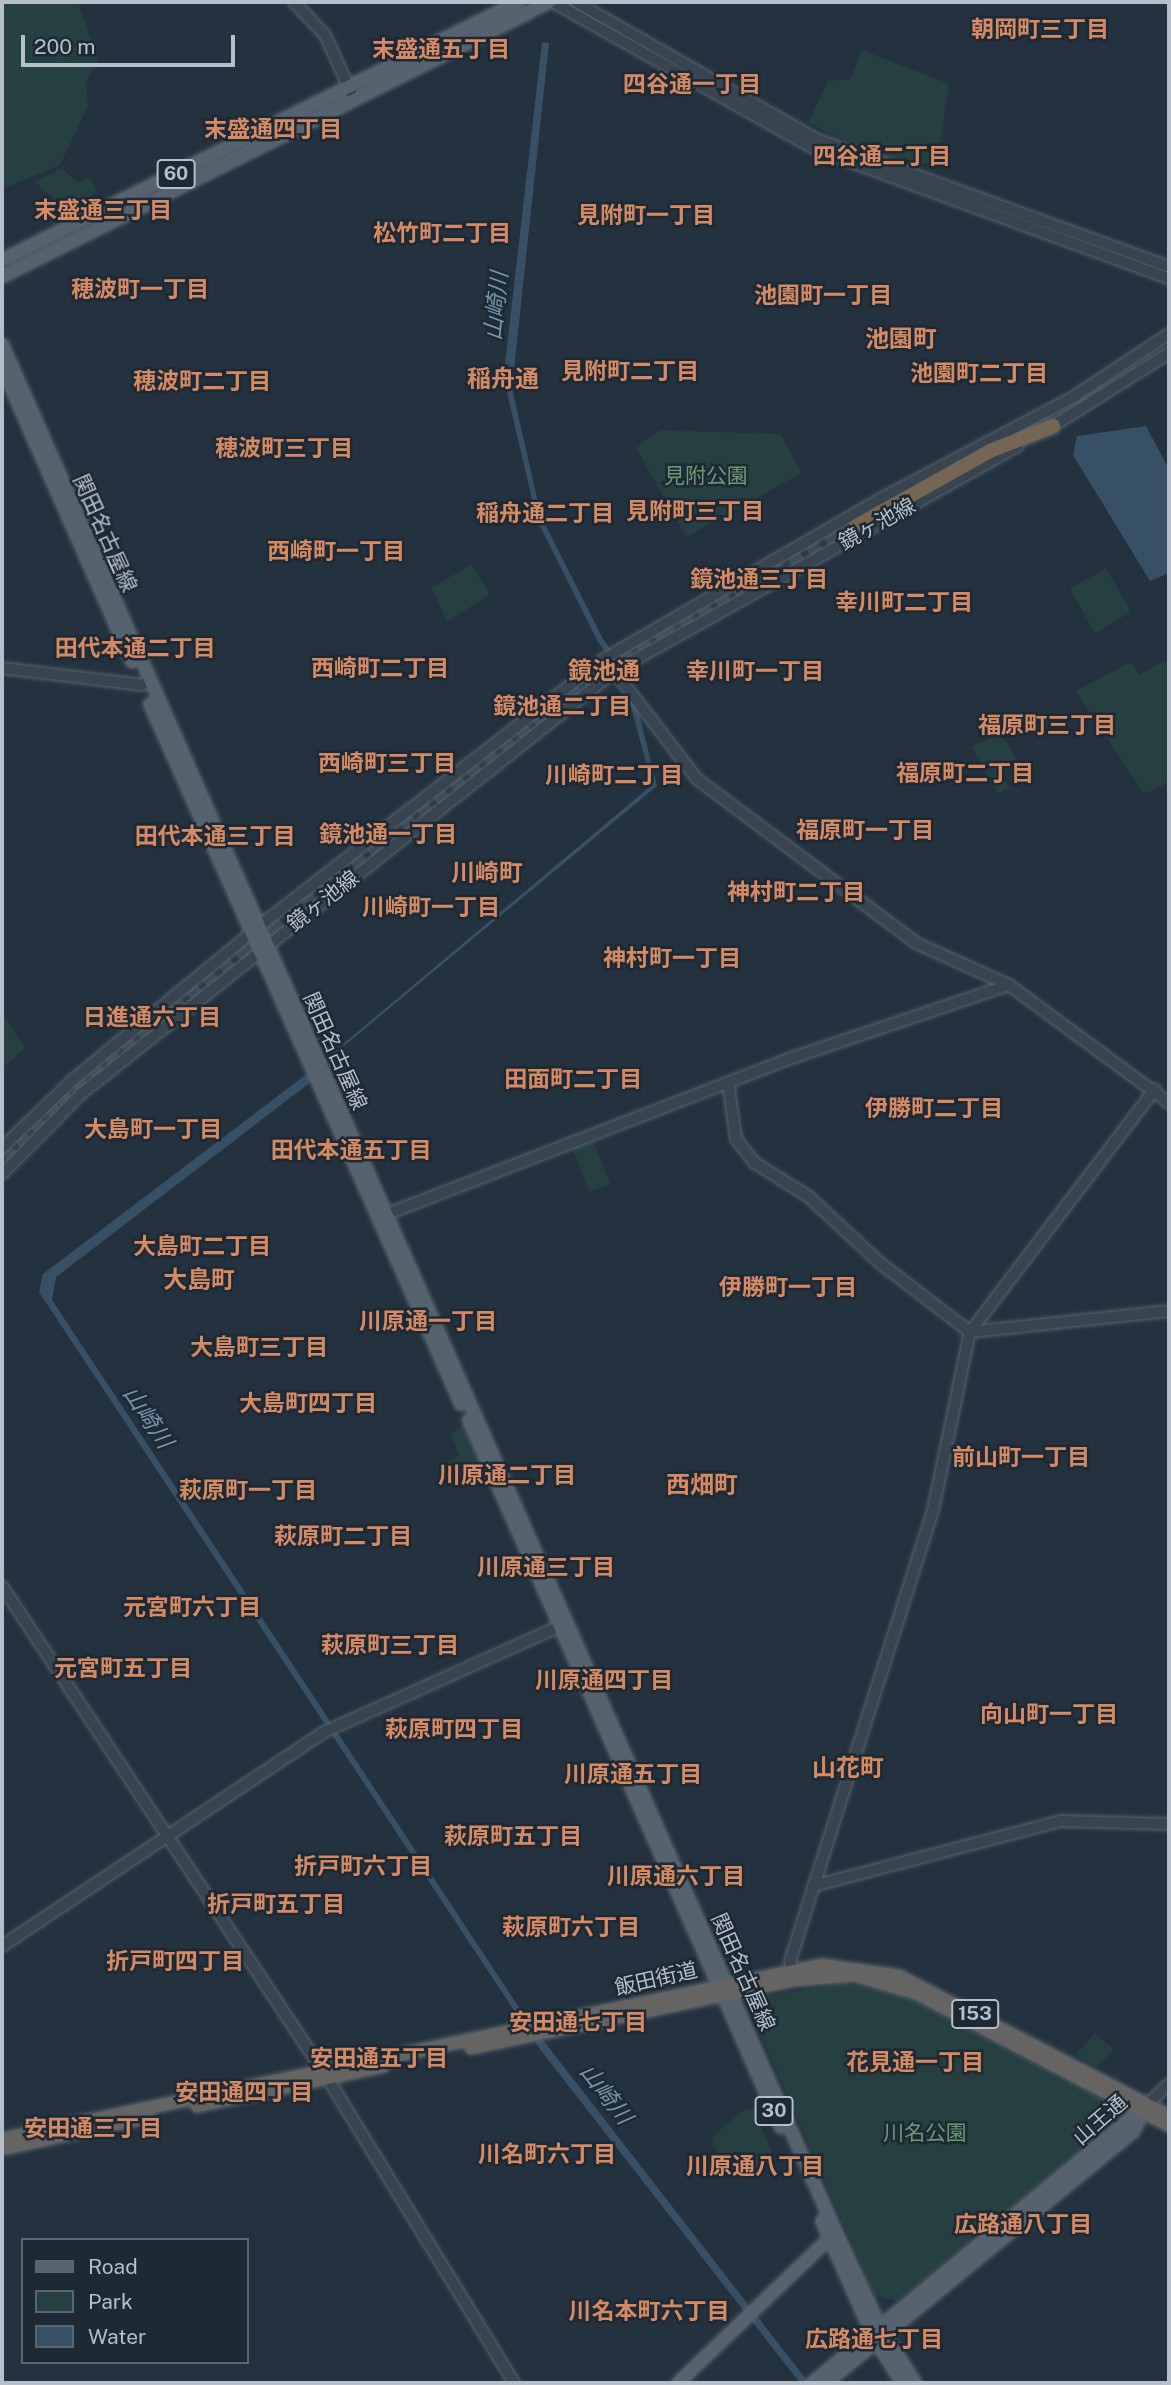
<!DOCTYPE html>
<html>
<head>
<meta charset="utf-8">
<style>
	body { margin:0 }
	#map { position:relative; width:1171px; height:2385px; overflow:hidden; background:#24323f; font-family:"Public Sans","Noto Sans JP",sans-serif }
	div>[style] { position:absolute }
	.green>* { inset:0; background:#263f40 }
	.water>* { inset:0; background:#385066 }
	.motorway-tunnel>* { height:14px; margin-top:-7px; transform-origin:0; background:repeating-linear-gradient(90deg,#3a4754 0 14px,transparent 0 21px) }
	.roads { filter:drop-shadow(0 0 2px #56626c) drop-shadow(0 0 2px #56626c) }
	.tertiary>* { height:10px; margin:-5px; padding:0 5px; transform-origin:5px; border-radius:5px; background:#38444f }
	.primary>* { height:12px; margin:-6px; padding:0 6px; transform-origin:6px; border-radius:6px; background:#56636f }
	.trunk>* { height:12px; margin:-6px; padding:0 6px; transform-origin:6px; border-radius:6px; background:#666462 }
	.motorway>* { height:14px; margin:-7px; padding:0 7px; transform-origin:7px; border-radius:7px; background:#756555 }
	span { translate:-50% -50%; white-space:nowrap; text-align:center; line-height:1.15; -webkit-text-stroke:5px #1d2934; paint-order:stroke }
	.shield-label span { padding:2px 5px; background:#1d2934; border:2px solid; border-radius:5px; -webkit-text-stroke-width:0 }
	.shield-label { font-size:19px; color:#b5bfc9; font-weight:700 }
	.park-label { font-size:21px; color:#6c9a72 }
	.street-label { font-size:21px; color:#b5bfc9 }
	.neighbourhood-label { font-size:23px; color:#d58a64; font-weight:700 }
	.water-label { font-size:23px; color:#7593ac; font-style:italic }
	.quarter-label { font-size:24px; color:#d58a64; font-weight:700 }
	.frame { position:absolute; inset:0; border:4px solid #b5bfc9; pointer-events:none }
	.legend { position:absolute; left:21px; top:2238px; width:228px; height:126px; box-sizing:border-box; background:#1d2934; border:2px solid #5a6570; margin:0; padding:9px 12px; list-style:none; font-size:21px; color:#b5bfc9 }
	.legend li { display:flex; align-items:center; gap:14px; height:35px }
	.legend b { width:35px; border:2px solid #5a6570 }
	.scale { position:absolute; left:21px; top:35px; width:214px; height:32px; box-sizing:border-box; border:4px solid #b5bfc9; border-top:0; padding-left:9px; font-size:21px; line-height:24px; white-space:nowrap; color:#b5bfc9; -webkit-text-stroke:5px #1d2934; paint-order:stroke }
</style>
</head>
<body>
<div id="map">
	<div class="green">
		<div style="clip-path:polygon(2px 2px,78px 2px,98px 60px,86px 82px,88px 106px,60px 165px,2px 189px)"></div>
		<div style="clip-path:polygon(862px 50px,949px 84px,937px 163px,899px 165px,808px 123px,828px 81px,851px 79px)"></div>
		<div style="clip-path:polygon(62px 168px,78px 183px,90px 177px,98px 192px,62px 213px,62px 206px,35px 182px)"></div>
		<div style="clip-path:polygon(660px 430px,780px 434px,802px 473px,686px 537px,636px 448px)"></div>
		<div style="clip-path:polygon(471px 564px,490px 594px,447px 622px,432px 588px)"></div>
		<div style="clip-path:polygon(1106px 568px,1131px 612px,1095px 633px,1070px 589px)"></div>
		<div style="clip-path:polygon(1169px 659px,1169px 782px,1144px 794px,1076px 691px,1131px 662px,1139px 675px)"></div>
		<div style="clip-path:polygon(1002px 732px,1016px 759px,998px 769px,1009px 788px,998px 794px,971px 747px)"></div>
		<div style="clip-path:polygon(2px 1013px,25px 1048px,2px 1069px)"></div>
		<div style="clip-path:polygon(593px 1139px,610px 1184px,589px 1192px,572px 1147px)"></div>
		<div style="clip-path:polygon(464px 1426px,484px 1470px,454px 1483px,445px 1463px,460px 1456px,450px 1433px)"></div>
		<div style="clip-path:polygon(845px 1983px,902px 1995px,937px 2013px,1100px 2098px,1114px 2123px,897px 2301px,875px 2296px,752px 2014px,761px 1997px)"></div>
		<div style="clip-path:polygon(1095px 2033px,1114px 2050px,1096px 2067px,1075px 2055px)"></div>
		<div style="clip-path:polygon(745px 2109px,754px 2109px,775px 2160px,739px 2178px,712px 2145px,713px 2136px)"></div>
	</div>
	<div class="water">
		<div style="clip-path:polygon(542px 42px,549px 43px,512px 388px,541px 516px,603px 639px,629px 674px,657px 786px,327px 1060px,307px 1085px,56px 1277px,52px 1300px,526px 2018px,809px 2383px,800px 2383px,539px 2048px,39px 1292px,43px 1274px,312px 1070px,652px 785px,623px 677px,598px 642px,537px 520px,508px 397px,504px 373px)"></div>
		<div style="clip-path:polygon(1146px 426px,1169px 469px,1169px 573px,1150px 581px,1073px 455px,1077px 436px)"></div>
	</div>
	<div class="motorway-tunnel">
		<div style="left:662px;top:635px;width:223px;rotate:-29.3deg"></div>
		<div style="left:57px;top:1101px;width:631px;rotate:-38.63deg"></div>
		<div style="left:550px;top:707px;width:143px;rotate:-34.1deg"></div>
		<div style="left:20px;top:1147px;width:70px;rotate:-43.3deg"></div>
		<div style="left:2px;top:1157px;width:30px;rotate:-48deg"></div>
	</div>
	<div class="roads">
		<div class="tertiary">
			<div style="left:294px;top:2px;width:45px;rotate:46.8deg"></div>
			<div style="left:325px;top:35px;width:70px;rotate:65.6deg"></div>
			<div style="left:553px;top:2px;width:298px;rotate:29.3deg"></div>
			<div style="left:813px;top:148px;width:379px;rotate:20.1deg"></div>
			<div style="left:576px;top:2px;width:276px;rotate:29.7deg"></div>
			<div style="left:816px;top:139px;width:375px;rotate:19.9deg"></div>
			<div style="left:1048px;top:429px;width:143px;rotate:-32.1deg"></div>
			<div style="left:611px;top:667px;width:141px;rotate:52.5deg"></div>
			<div style="left:697px;top:779px;width:274px;rotate:36.8deg"></div>
			<div style="left:916px;top:943px;width:102px;rotate:24.3deg"></div>
			<div style="left:1009px;top:985px;width:199px;rotate:36.4deg"></div>
			<div style="left:2px;top:668px;width:141px;rotate:6.9deg"></div>
			<div style="left:142px;top:685px;width:8px;rotate:-30deg"></div>
			<div style="left:728px;top:1082px;width:58px;rotate:82deg"></div>
			<div style="left:736px;top:1139px;width:31px;rotate:52deg"></div>
			<div style="left:755px;top:1163px;width:64px;rotate:32.2deg"></div>
			<div style="left:809px;top:1197px;width:97px;rotate:42.9deg"></div>
			<div style="left:880px;top:1263px;width:113px;rotate:37.5deg"></div>
			<div style="left:970px;top:1332px;width:200px;rotate:-6deg"></div>
			<div style="left:2px;top:1148px;width:100px;rotate:-43.8deg"></div>
			<div style="left:74px;top:1079px;width:237px;rotate:-39.5deg"></div>
			<div style="left:257px;top:928px;width:439px;rotate:-37.8deg"></div>
			<div style="left:604px;top:659px;width:319px;rotate:-30.1deg"></div>
			<div style="left:880px;top:499px;width:221px;rotate:-27.8deg"></div>
			<div style="left:1075px;top:396px;width:113px;rotate:-33.4deg"></div>
			<div style="left:2px;top:1174px;width:114px;rotate:-45.4deg"></div>
			<div style="left:82px;top:1093px;width:680px;rotate:-38.37deg"></div>
			<div style="left:615px;top:671px;width:461px;rotate:-29.2deg"></div>
			<div style="left:382px;top:1216px;width:439px;rotate:-21.1deg"></div>
			<div style="left:792px;top:1058px;width:229px;rotate:-18.6deg"></div>
			<div style="left:2px;top:1586px;width:591px;rotate:56.53deg"></div>
			<div style="left:328px;top:2079px;width:356px;rotate:58.5deg"></div>
			<div style="left:813px;top:1886px;width:256px;rotate:-14.7deg"></div>
			<div style="left:1061px;top:1821px;width:108px;rotate:1.6deg"></div>
			<div style="left:2px;top:1946px;width:384px;rotate:-33.6deg"></div>
			<div style="left:322px;top:1733px;width:265px;rotate:-24.2deg"></div>
			<div style="left:793px;top:1976px;width:15px;rotate:-101deg"></div>
			<div style="left:790px;top:1961px;width:473px;rotate:-72.4deg"></div>
			<div style="left:933px;top:1510px;width:182px;rotate:-78.3deg"></div>
			<div style="left:970px;top:1332px;width:305px;rotate:-52.7deg"></div>
			<div style="left:1147px;top:2105px;width:30px;rotate:-44deg"></div>
		</div>
		<div class="primary">
			<div style="left:2px;top:260px;width:577px;rotate:-26.57deg"></div>
			<div style="left:2px;top:277px;width:612px;rotate:-26.69deg"></div>
			<div style="left:2px;top:344px;width:2064px;rotate:66.17deg"></div>
			<div style="left:836px;top:2232px;width:105px;rotate:65.1deg"></div>
			<div style="left:880px;top:2327px;width:66px;rotate:58deg"></div>
			<div style="left:2px;top:367px;width:322px;rotate:66.2deg"></div>
			<div style="left:150px;top:704px;width:766px;rotate:66.05deg"></div>
			<div style="left:469px;top:1420px;width:773px;rotate:66.19deg"></div>
			<div style="left:822px;top:2221px;width:124px;rotate:66.1deg"></div>
			<div style="left:872px;top:2334px;width:57px;rotate:58.5deg"></div>
			<div style="left:678px;top:2383px;width:216px;rotate:-43.7deg"></div>
			<div style="left:812px;top:2383px;width:435px;rotate:-39.7deg"></div>
			<div style="left:826px;top:2383px;width:397px;rotate:-39.3deg"></div>
			<div style="left:1133px;top:2132px;width:30px;rotate:-63deg"></div>
		</div>
		<div class="trunk">
			<div style="left:471px;top:2048px;width:330px;rotate:-11.9deg"></div>
			<div style="left:794px;top:1980px;width:60px;rotate:-4.8deg"></div>
			<div style="left:854px;top:1975px;width:65px;rotate:16.2deg"></div>
			<div style="left:916px;top:1993px;width:285px;rotate:27.6deg"></div>
			<div style="left:197px;top:2106px;width:191px;rotate:-12.1deg"></div>
			<div style="left:2px;top:2139px;width:838px;rotate:-11.98deg"></div>
			<div style="left:822px;top:1965px;width:78px;rotate:8.1deg"></div>
			<div style="left:899px;top:1976px;width:304px;rotate:27.4deg"></div>
			<div style="left:2px;top:2149px;width:149px;rotate:-12.4deg"></div>
		</div>
		<div class="motorway">
			<div style="left:856px;top:526px;width:154px;rotate:-29.2deg"></div>
			<div style="left:990px;top:451px;width:68px;rotate:-21.6deg"></div>
		</div>
	</div>
	<div class="shield-label">
		<span style="left:176px;top:174px">60</span>
		<span style="left:975px;top:2014px">153</span>
		<span style="left:774px;top:2111px">30</span>
	</div>
	<div class="park-label">
		<span style="left:706px;top:476px">見附公園</span>
		<span style="left:925px;top:2133px">川名公園</span>
	</div>
	<div class="street-label">
		<span style="left:877px;top:524px;rotate:-29deg">鏡ヶ池線</span>
		<span style="left:105px;top:533px;rotate:66deg">関田名古屋線</span>
		<span style="left:323px;top:901px;rotate:-38deg">鏡ヶ池線</span>
		<span style="left:335px;top:1051px;rotate:66deg">関田名古屋線</span>
		<span style="left:743px;top:1972px;rotate:66deg">関田名古屋線</span>
		<span style="left:656px;top:1979px;rotate:-13deg">飯田街道</span>
		<span style="left:1100px;top:2120px;rotate:-41deg">山王通</span>
	</div>
	<div class="neighbourhood-label">
		<span style="left:1040px;top:29px">朝岡町三丁目</span>
		<span style="left:441px;top:49px">末盛通五丁目</span>
		<span style="left:692px;top:84px">四谷通一丁目</span>
		<span style="left:273px;top:129px">末盛通四丁目</span>
		<span style="left:882px;top:156px">四谷通二丁目</span>
		<span style="left:103px;top:210px">末盛通三丁目</span>
		<span style="left:646px;top:215px">見附町一丁目</span>
		<span style="left:442px;top:233px">松竹町二丁目</span>
		<span style="left:140px;top:289px">穂波町一丁目</span>
		<span style="left:823px;top:295px">池園町一丁目</span>
		<span style="left:630px;top:371px">見附町二丁目</span>
		<span style="left:979px;top:373px">池園町二丁目</span>
		<span style="left:202px;top:381px">穂波町二丁目</span>
		<span style="left:284px;top:448px">穂波町三丁目</span>
		<span style="left:695px;top:511px">見附町三丁目</span>
		<span style="left:545px;top:513px">稲舟通二丁目</span>
		<span style="left:336px;top:551px">西崎町一丁目</span>
		<span style="left:759px;top:579px">鏡池通三丁目</span>
		<span style="left:904px;top:602px">幸川町二丁目</span>
		<span style="left:135px;top:648px">田代本通二丁目</span>
		<span style="left:380px;top:668px">西崎町二丁目</span>
		<span style="left:755px;top:671px">幸川町一丁目</span>
		<span style="left:562px;top:706px">鏡池通二丁目</span>
		<span style="left:1047px;top:725px">福原町三丁目</span>
		<span style="left:387px;top:763px">西崎町三丁目</span>
		<span style="left:965px;top:773px">福原町二丁目</span>
		<span style="left:614px;top:775px">川崎町二丁目</span>
		<span style="left:865px;top:830px">福原町一丁目</span>
		<span style="left:388px;top:834px">鏡池通一丁目</span>
		<span style="left:215px;top:836px">田代本通三丁目</span>
		<span style="left:796px;top:892px">神村町二丁目</span>
		<span style="left:431px;top:907px">川崎町一丁目</span>
		<span style="left:672px;top:958px">神村町一丁目</span>
		<span style="left:152px;top:1017px">日進通六丁目</span>
		<span style="left:573px;top:1079px">田面町二丁目</span>
		<span style="left:934px;top:1108px">伊勝町二丁目</span>
		<span style="left:153px;top:1129px">大島町一丁目</span>
		<span style="left:351px;top:1150px">田代本通五丁目</span>
		<span style="left:202px;top:1246px">大島町二丁目</span>
		<span style="left:788px;top:1287px">伊勝町一丁目</span>
		<span style="left:428px;top:1321px">川原通一丁目</span>
		<span style="left:259px;top:1347px">大島町三丁目</span>
		<span style="left:308px;top:1403px">大島町四丁目</span>
		<span style="left:1021px;top:1457px">前山町一丁目</span>
		<span style="left:507px;top:1475px">川原通二丁目</span>
		<span style="left:248px;top:1490px">萩原町一丁目</span>
		<span style="left:343px;top:1536px">萩原町二丁目</span>
		<span style="left:546px;top:1567px">川原通三丁目</span>
		<span style="left:192px;top:1607px">元宮町六丁目</span>
		<span style="left:390px;top:1645px">萩原町三丁目</span>
		<span style="left:123px;top:1668px">元宮町五丁目</span>
		<span style="left:604px;top:1680px">川原通四丁目</span>
		<span style="left:1049px;top:1714px">向山町一丁目</span>
		<span style="left:454px;top:1729px">萩原町四丁目</span>
		<span style="left:633px;top:1774px">川原通五丁目</span>
		<span style="left:513px;top:1836px">萩原町五丁目</span>
		<span style="left:363px;top:1866px">折戸町六丁目</span>
		<span style="left:676px;top:1876px">川原通六丁目</span>
		<span style="left:276px;top:1904px">折戸町五丁目</span>
		<span style="left:571px;top:1927px">萩原町六丁目</span>
		<span style="left:175px;top:1961px">折戸町四丁目</span>
		<span style="left:578px;top:2022px">安田通七丁目</span>
		<span style="left:379px;top:2058px">安田通五丁目</span>
		<span style="left:915px;top:2062px">花見通一丁目</span>
		<span style="left:244px;top:2092px">安田通四丁目</span>
		<span style="left:93px;top:2128px">安田通三丁目</span>
		<span style="left:547px;top:2154px">川名町六丁目</span>
		<span style="left:755px;top:2166px">川原通八丁目</span>
		<span style="left:1023px;top:2224px">広路通八丁目</span>
		<span style="left:649px;top:2311px">川名本町六丁目</span>
		<span style="left:874px;top:2339px">広路通七丁目</span>
	</div>
	<div class="water-label">
		<span style="left:496px;top:306px;rotate:-84deg">山崎川</span>
		<span style="left:148px;top:1417px;rotate:56deg">山崎川</span>
		<span style="left:606px;top:2094px;rotate:52deg">山崎川</span>
	</div>
	<div class="quarter-label">
		<span style="left:901px;top:339px">池園町</span>
		<span style="left:503px;top:379px">稲舟通</span>
		<span style="left:604px;top:671px">鏡池通</span>
		<span style="left:487px;top:873px">川崎町</span>
		<span style="left:199px;top:1280px">大島町</span>
		<span style="left:702px;top:1485px">西畑町</span>
		<span style="left:848px;top:1768px">山花町</span>
	</div>
	<div class="frame"></div>
	<ul class="legend">
	<li><b style="height:9px;background:#56636f"></b>Road</li>
	<li><b style="height:19px;background:#263f40"></b>Park</li>
	<li><b style="height:19px;background:#385066"></b>Water</li>
	</ul>
	<div class="scale">200 m</div>
</div>
</body>
</html>
